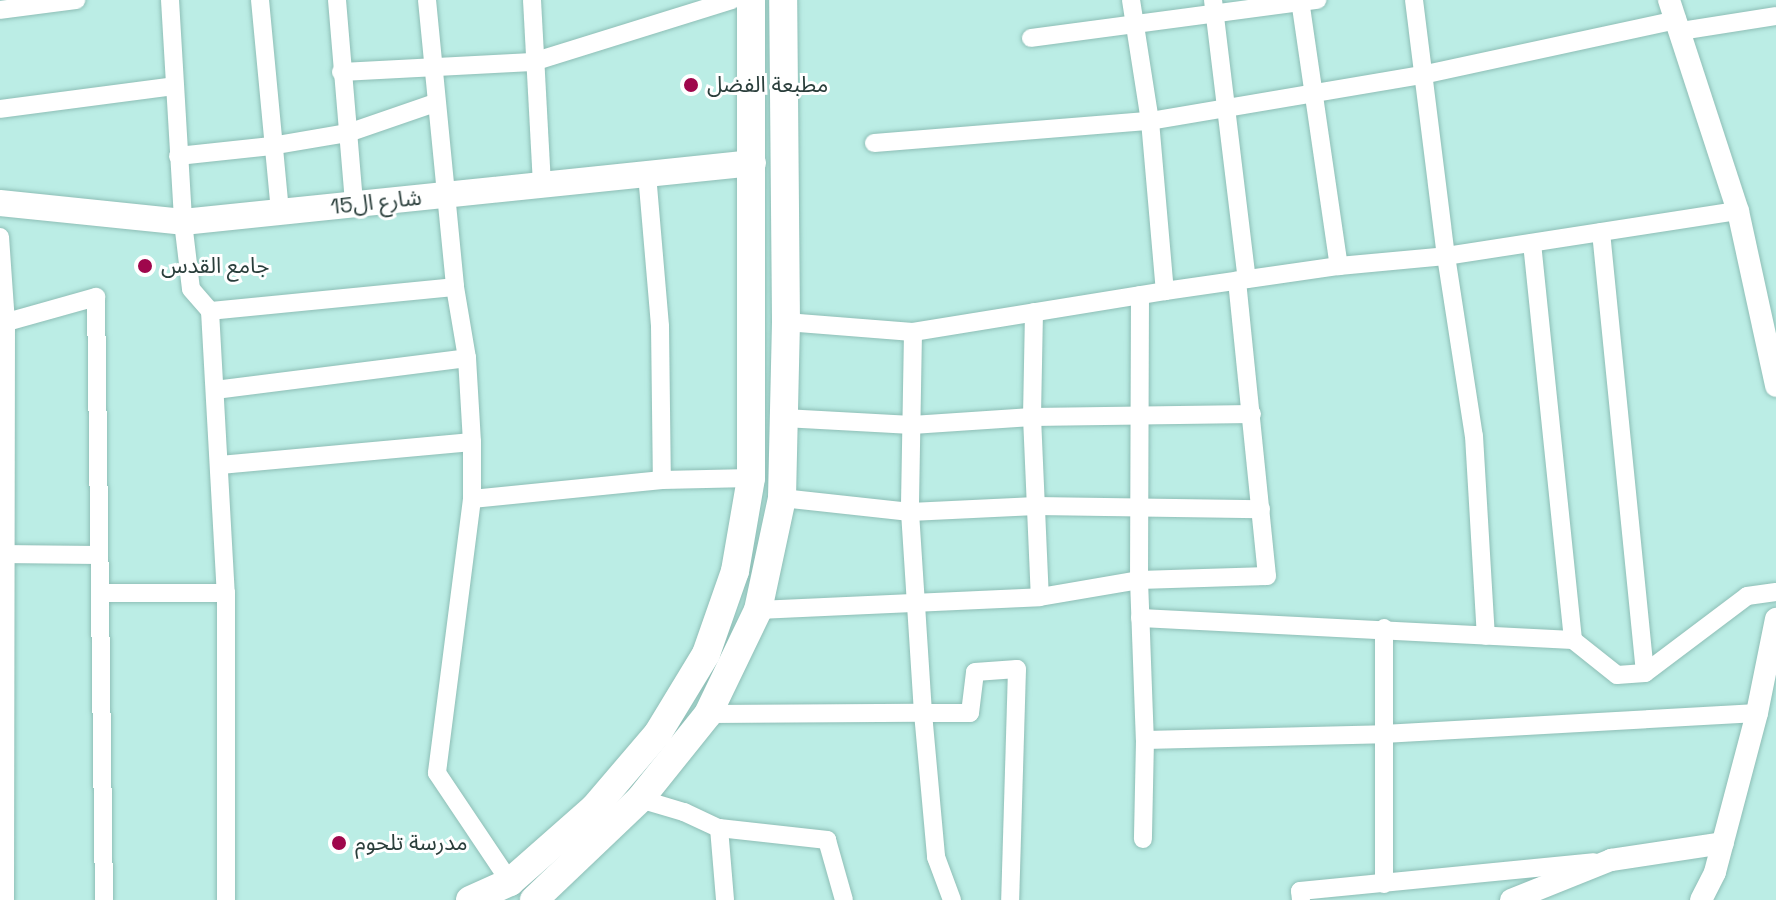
<!DOCTYPE html>
<html>
<head>
<meta charset="utf-8">
<style>
	body { margin:0 }
	#map { position:relative; width:1776px; height:900px; overflow:hidden; background:#bbede5; font-family:"Space Grotesk","Noto Sans Arabic",sans-serif }
	div>[style] { position:absolute }
	.roads { filter:drop-shadow(0 0 2px #8ebeb6) drop-shadow(0 0 2px #8ebeb6) }
	.minor>* { height:18px; margin:-9px; padding:0 9px; transform-origin:9px; border-radius:9px; background:#fff }
	.tertiary>* { height:22px; margin:-11px; padding:0 11px; transform-origin:11px; border-radius:11px; background:#fff }
	.secondary>* { height:26px; margin:-13px; padding:0 13px; transform-origin:13px; border-radius:13px; background:#fff }
	.primary>* { height:28px; margin:-14px; padding:0 14px; transform-origin:14px; border-radius:14px; background:#fff }
	.dots>* { width:22px; height:22px; translate:-50% -50%; box-sizing:border-box; border:4px solid #fff; border-radius:50% }
	span { translate:-50% -50%; white-space:nowrap; text-align:center; line-height:1.15; -webkit-text-stroke:6px #fff; paint-order:stroke }
	.poi-label { font-size:22px; color:#2a3e3b }
	.left { translate:0 -50%; text-align:left }
	.street-label { font-size:22px; color:#2a3e3b }
</style>
</head>
<body>
<div id="map">
	<div class="roads">
		<div class="minor">
			<div style="left:170px;top:0;width:222px;rotate:86.6deg"></div>
			<div style="left:183px;top:222px;width:67px;rotate:83.2deg"></div>
			<div style="left:191px;top:289px;width:29px;rotate:49deg"></div>
			<div style="left:210px;top:311px;width:246px;rotate:-5.6deg"></div>
			<div style="left:260px;top:0;width:213px;rotate:84.6deg"></div>
			<div style="left:337px;top:0;width:205px;rotate:85.2deg"></div>
			<div style="left:427px;top:0;width:288px;rotate:84.4deg"></div>
			<div style="left:455px;top:287px;width:72px;rotate:80.4deg"></div>
			<div style="left:467px;top:358px;width:84px;rotate:86.6deg"></div>
			<div style="left:472px;top:442px;width:57px;rotate:90deg"></div>
			<div style="left:472px;top:499px;width:276px;rotate:97.3deg"></div>
			<div style="left:437px;top:773px;width:131px;rotate:56.2deg"></div>
			<div style="left:532px;top:0;width:185px;rotate:86.9deg"></div>
			<div style="left:1131px;top:0;width:122px;rotate:81.1deg"></div>
			<div style="left:1150px;top:121px;width:171px;rotate:85deg"></div>
			<div style="left:1213px;top:0;width:281px;rotate:83.1deg"></div>
			<div style="left:1300px;top:0;width:269px;rotate:81.7deg"></div>
			<div style="left:1414px;top:0;width:258px;rotate:82.9deg"></div>
			<div style="left:1446px;top:256px;width:182px;rotate:81.2deg"></div>
			<div style="left:1474px;top:436px;width:200px;rotate:86.6deg"></div>
			<div style="left:0;top:10px;width:77px;rotate:-7.5deg"></div>
			<div style="left:1681px;top:31px;width:96px;rotate:-9deg"></div>
			<div style="left:1031px;top:38px;width:289px;rotate:-7.6deg"></div>
			<div style="left:341px;top:72px;width:192px;rotate:-3deg"></div>
			<div style="left:533px;top:62px;width:208px;rotate:-17.3deg"></div>
			<div style="left:0;top:109px;width:176px;rotate:-7.5deg"></div>
			<div style="left:874px;top:143px;width:277px;rotate:-4.6deg"></div>
			<div style="left:1150px;top:121px;width:276px;rotate:-9.6deg"></div>
			<div style="left:1422px;top:75px;width:261px;rotate:-12.2deg"></div>
			<div style="left:178px;top:156px;width:94px;rotate:-6.1deg"></div>
			<div style="left:271px;top:146px;width:78px;rotate:-9.6deg"></div>
			<div style="left:348px;top:133px;width:92px;rotate:-19deg"></div>
			<div style="left:647px;top:174px;width:153px;rotate:85.1deg"></div>
			<div style="left:660px;top:326px;width:154px;rotate:89.3deg"></div>
			<div style="left:1601px;top:232px;width:443px;rotate:84.3deg"></div>
			<div style="left:0;top:237px;width:86px;rotate:86deg"></div>
			<div style="left:6px;top:323px;width:577px;rotate:90.1deg"></div>
			<div style="left:1532px;top:243px;width:399px;rotate:84.1deg"></div>
			<div style="left:1140px;top:295px;width:285px;rotate:90.2deg"></div>
			<div style="left:1139px;top:580px;width:160px;rotate:87.9deg"></div>
			<div style="left:1145px;top:740px;width:99px;rotate:91.2deg"></div>
			<div style="left:210px;top:311px;width:282px;rotate:86.8deg"></div>
			<div style="left:226px;top:593px;width:307px;rotate:90deg"></div>
			<div style="left:1034px;top:312px;width:105px;rotate:91.1deg"></div>
			<div style="left:1032px;top:417px;width:180px;rotate:87.5deg"></div>
			<div style="left:786px;top:322px;width:127px;rotate:4.5deg"></div>
			<div style="left:913px;top:332px;width:255px;rotate:-9.2deg"></div>
			<div style="left:1165px;top:291px;width:176px;rotate:-8.2deg"></div>
			<div style="left:1339px;top:266px;width:107px;rotate:-5.3deg"></div>
			<div style="left:1446px;top:256px;width:295px;rotate:-8.8deg"></div>
			<div style="left:0;top:324px;width:100px;rotate:-15.7deg"></div>
			<div style="left:96px;top:297px;width:603px;rotate:89.24deg"></div>
			<div style="left:913px;top:332px;width:180px;rotate:91deg"></div>
			<div style="left:910px;top:512px;width:201px;rotate:86.3deg"></div>
			<div style="left:923px;top:713px;width:47px"></div>
			<div style="left:970px;top:713px;width:41px;rotate:-83deg"></div>
			<div style="left:975px;top:672px;width:42px;rotate:-4.1deg"></div>
			<div style="left:1017px;top:669px;width:231px;rotate:91.7deg"></div>
			<div style="left:215px;top:390px;width:254px;rotate:-7.2deg"></div>
			<div style="left:784px;top:418px;width:128px;rotate:3.1deg"></div>
			<div style="left:912px;top:425px;width:120px;rotate:-3.8deg"></div>
			<div style="left:1032px;top:417px;width:220px;rotate:-0.8deg"></div>
			<div style="left:220px;top:465px;width:253px;rotate:-5.2deg"></div>
			<div style="left:782px;top:498px;width:129px;rotate:6.2deg"></div>
			<div style="left:910px;top:512px;width:126px;rotate:-2.7deg"></div>
			<div style="left:1036px;top:506px;width:225px;rotate:0.8deg"></div>
			<div style="left:472px;top:499px;width:191px;rotate:-5.7deg"></div>
			<div style="left:662px;top:480px;width:89px;rotate:-1.3deg"></div>
			<div style="left:0;top:554px;width:99px;rotate:0.6deg"></div>
			<div style="left:101px;top:593px;width:125px"></div>
			<div style="left:758px;top:610px;width:282px;rotate:-2.6deg"></div>
			<div style="left:1040px;top:597px;width:100px;rotate:-9.7deg"></div>
			<div style="left:1139px;top:580px;width:128px;rotate:-1.8deg"></div>
			<div style="left:1267px;top:576px;width:297px;rotate:-95.8deg"></div>
			<div style="left:1140px;top:618px;width:434px;rotate:2.9deg"></div>
			<div style="left:1573px;top:640px;width:56px;rotate:38.5deg"></div>
			<div style="left:1617px;top:675px;width:28px;rotate:-4deg"></div>
			<div style="left:1645px;top:673px;width:128px;rotate:-37deg"></div>
			<div style="left:1747px;top:596px;width:29px;rotate:-8deg"></div>
			<div style="left:1384px;top:628px;width:256px;rotate:90deg"></div>
			<div style="left:708px;top:714px;width:215px;rotate:-0.3deg"></div>
			<div style="left:923px;top:713px;width:145px;rotate:84.8deg"></div>
			<div style="left:936px;top:857px;width:46px;rotate:69.6deg"></div>
			<div style="left:1145px;top:740px;width:238px;rotate:-1.4deg"></div>
			<div style="left:1383px;top:734px;width:375px;rotate:-3.2deg"></div>
			<div style="left:640px;top:799px;width:46px;rotate:16.5deg"></div>
			<div style="left:684px;top:812px;width:38px;rotate:25deg"></div>
			<div style="left:719px;top:828px;width:72px;rotate:85.2deg"></div>
			<div style="left:719px;top:828px;width:109px;rotate:6.3deg"></div>
			<div style="left:827px;top:840px;width:62px;rotate:74.2deg"></div>
			<div style="left:1301px;top:900px;width:9px;rotate:-96deg"></div>
			<div style="left:1300px;top:891px;width:295px;rotate:-5.6deg"></div>
		</div>
		<div class="tertiary">
			<div style="left:1669px;top:0;width:222px;rotate:71.9deg"></div>
			<div style="left:1738px;top:211px;width:179px;rotate:77.7deg"></div>
			<div style="left:1511px;top:900px;width:108px;rotate:-21.8deg"></div>
			<div style="left:1611px;top:860px;width:113px;rotate:-8.6deg"></div>
			<div style="left:1701px;top:900px;width:31px;rotate:-63deg"></div>
			<div style="left:1715px;top:872px;width:164px;rotate:-75.2deg"></div>
			<div style="left:1757px;top:713px;width:96px;rotate:-78.6deg"></div>
		</div>
		<div class="secondary">
			<div style="left:0;top:203px;width:184px;rotate:5.9deg"></div>
			<div style="left:183px;top:222px;width:573px;rotate:-5.91deg"></div>
		</div>
		<div class="primary">
			<div style="left:470px;top:900px;width:44px;rotate:-24.2deg"></div>
			<div style="left:510px;top:882px;width:112px;rotate:-41.4deg"></div>
			<div style="left:594px;top:808px;width:99px;rotate:-49.5deg"></div>
			<div style="left:658px;top:733px;width:92px;rotate:-58.7deg"></div>
			<div style="left:706px;top:654px;width:88px;rotate:-70.7deg"></div>
			<div style="left:735px;top:571px;width:94px;rotate:-80.2deg"></div>
			<div style="left:751px;top:478px;width:478px;rotate:-90deg"></div>
			<div style="left:534px;top:900px;width:146px;rotate:-43.6deg"></div>
			<div style="left:640px;top:799px;width:109px;rotate:-51.3deg"></div>
			<div style="left:708px;top:714px;width:115px;rotate:-64.3deg"></div>
			<div style="left:758px;top:610px;width:115px;rotate:-77.9deg"></div>
			<div style="left:782px;top:498px;width:176px;rotate:-88.7deg"></div>
			<div style="left:786px;top:322px;width:322px;rotate:-90.5deg"></div>
		</div>
	</div>
	<div class="dots">
		<div style="left:691px;top:85px;background:#9f074c"></div>
		<div style="left:145px;top:266px;background:#9f074c"></div>
		<div style="left:339px;top:843px;background:#9f074c"></div>
	</div>
	<div class="poi-label">
		<span class="left" style="left:707px;top:85px">مطبعة الفضل</span>
		<span class="left" style="left:161px;top:266px">جامع القدس</span>
		<span class="left" style="left:355px;top:843px">مدرسة تلحوم</span>
	</div>
	<div class="street-label">
		<span style="left:376px;top:202px;rotate:-6deg">شارع ال15</span>
	</div>
</div>
</body>
</html>
